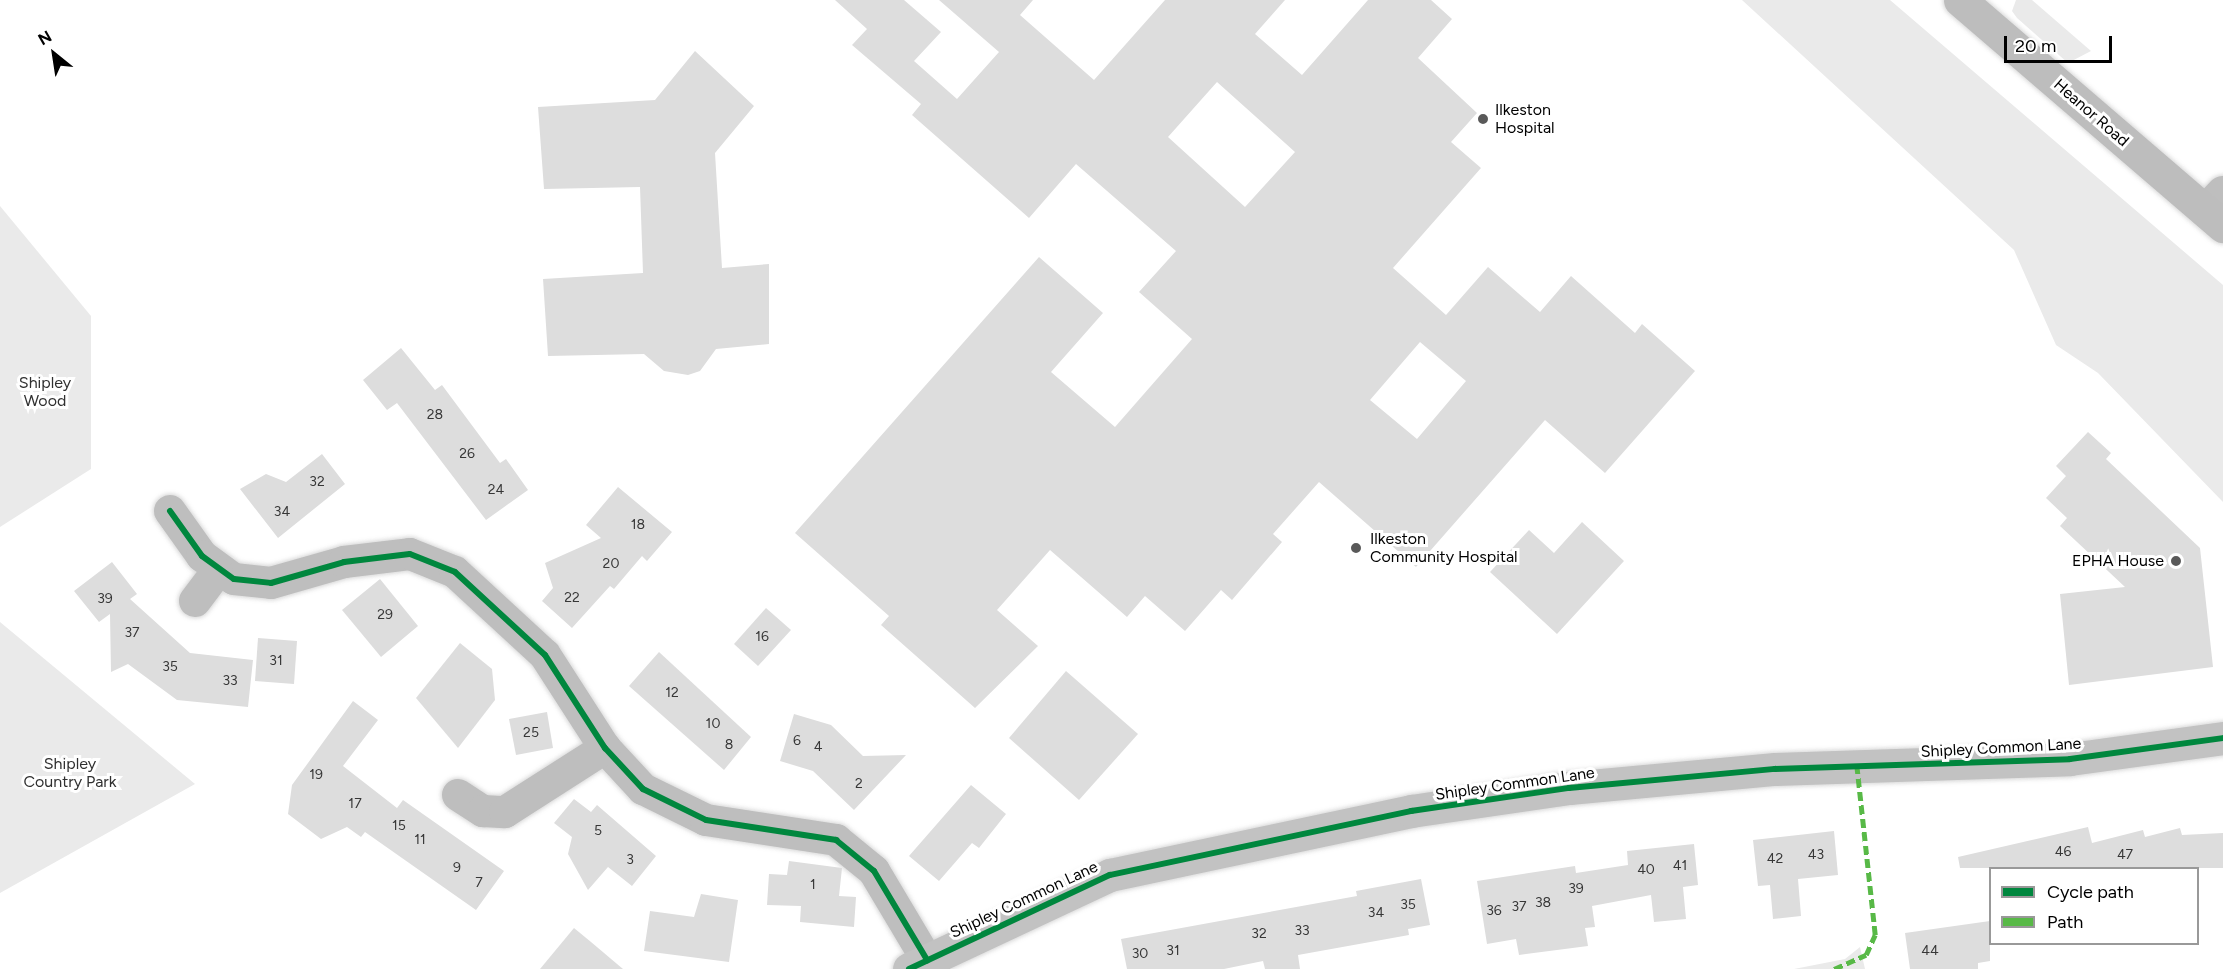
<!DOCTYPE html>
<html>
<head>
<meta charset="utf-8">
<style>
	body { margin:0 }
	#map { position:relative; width:2223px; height:969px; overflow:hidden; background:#fff; font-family:Figtree,sans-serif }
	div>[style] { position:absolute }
	.green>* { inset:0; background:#eaeaea }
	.building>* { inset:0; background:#ddd }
	.roads { filter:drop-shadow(0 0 2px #dbdbdb) drop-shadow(0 0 2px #dbdbdb) }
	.street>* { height:32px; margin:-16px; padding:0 16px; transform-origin:16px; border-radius:16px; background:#bebebe }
	.secondary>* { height:33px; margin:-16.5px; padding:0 16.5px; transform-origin:16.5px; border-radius:16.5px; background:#c2c2c2 }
	.primary>* { height:33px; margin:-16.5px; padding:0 16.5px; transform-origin:16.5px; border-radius:16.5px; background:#bdbdbd }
	.quiet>* { height:4.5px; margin-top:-2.25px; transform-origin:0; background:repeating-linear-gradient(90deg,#58b947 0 9px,transparent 0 13.5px) }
	.cycleway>* { height:6px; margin:-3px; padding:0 3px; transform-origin:3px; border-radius:3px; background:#00873e }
	.dots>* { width:16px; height:16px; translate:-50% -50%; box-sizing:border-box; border:3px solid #fff; border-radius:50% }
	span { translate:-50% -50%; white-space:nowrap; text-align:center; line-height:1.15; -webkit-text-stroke:6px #fff; paint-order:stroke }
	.number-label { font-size:14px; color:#373737 }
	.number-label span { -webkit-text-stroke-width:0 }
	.poi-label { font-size:16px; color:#000 }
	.left { translate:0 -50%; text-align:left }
	.right { translate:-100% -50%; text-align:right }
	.street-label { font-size:16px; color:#000 }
	.park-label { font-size:16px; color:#303030 }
	.legend { position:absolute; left:1989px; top:867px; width:210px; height:78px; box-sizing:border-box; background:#fff; border:2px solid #999; margin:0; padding:8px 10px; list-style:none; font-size:18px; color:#000 }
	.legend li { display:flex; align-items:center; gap:12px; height:30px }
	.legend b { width:30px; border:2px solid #999 }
	.north { position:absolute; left:24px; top:24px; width:60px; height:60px; -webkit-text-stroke:4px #fff; paint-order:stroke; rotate:330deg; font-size:16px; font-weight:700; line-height:24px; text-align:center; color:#000 }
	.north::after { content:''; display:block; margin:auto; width:21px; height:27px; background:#000; clip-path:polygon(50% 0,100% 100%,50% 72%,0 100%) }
	.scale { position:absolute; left:2004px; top:36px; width:108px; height:27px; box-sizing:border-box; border:3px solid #000; border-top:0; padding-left:8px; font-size:18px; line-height:21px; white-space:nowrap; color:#000; -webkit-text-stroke:4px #fff; paint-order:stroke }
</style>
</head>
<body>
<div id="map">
	<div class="green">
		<div style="clip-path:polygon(1742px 0,1890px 0,2223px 285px,2223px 502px,2098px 373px,2056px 345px,2014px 250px)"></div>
		<div style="clip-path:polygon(2016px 0,2032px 0,2091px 51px,2068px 63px,2017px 18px,2012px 11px)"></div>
		<div style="clip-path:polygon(0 206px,91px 316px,91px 469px,0 527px)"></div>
		<div style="clip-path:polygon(0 622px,195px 784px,0 893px)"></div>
		<div style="clip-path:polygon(1860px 947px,1865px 969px,1794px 969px,1845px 959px)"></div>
	</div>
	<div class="building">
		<div style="clip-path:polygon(evenodd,835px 0,904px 0,941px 32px,914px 61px,957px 99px,999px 52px,939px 0,1033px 0,1020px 15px,1094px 80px,1165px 0,1285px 0,1255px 34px,1302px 75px,1368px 0,1431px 0,1452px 19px,1418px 58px,1477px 113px,1451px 142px,1481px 168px,1393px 268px,1446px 315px,1488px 267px,1540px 312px,1571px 276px,1635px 333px,1642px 324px,1695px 371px,1605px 473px,1545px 420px,1416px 567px,1319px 482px,1273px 534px,1282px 542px,1232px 600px,1221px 590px,1185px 631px,1145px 596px,1127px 617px,1050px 550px,997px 610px,1038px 646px,975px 708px,881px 625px,889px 616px,795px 533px,1039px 257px,1103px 313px,1051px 372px,1115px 427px,1192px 339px,1139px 292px,1176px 251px,1076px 164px,1029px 218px,912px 115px,921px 104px,852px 45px,867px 29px,835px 0,1217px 82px,1295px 152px,1245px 207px,1168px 137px,1217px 82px,835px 0,1420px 342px,1466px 381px,1417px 439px,1370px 400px,1420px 342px)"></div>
		<div style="clip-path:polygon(695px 51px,754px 106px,715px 153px,722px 268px,769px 264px,769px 344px,716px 349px,700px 371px,688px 375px,664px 371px,644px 354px,548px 356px,543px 279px,643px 273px,640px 187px,544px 189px,538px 107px,655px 100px)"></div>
		<div style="clip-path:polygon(401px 348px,435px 390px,442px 385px,500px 463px,506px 459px,528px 490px,486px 520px,397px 403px,387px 410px,363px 380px)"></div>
		<div style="clip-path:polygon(2088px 432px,2111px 453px,2106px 459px,2200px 548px,2213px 667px,2069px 685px,2060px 594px,2125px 587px,2060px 526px,2067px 518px,2046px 498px,2066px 476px,2056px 466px)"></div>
		<div style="clip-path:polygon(322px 454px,345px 484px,278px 538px,240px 489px,266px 474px,286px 482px)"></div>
		<div style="clip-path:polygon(618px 487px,672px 532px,647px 561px,642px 556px,614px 589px,610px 586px,572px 628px,542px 601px,553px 588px,545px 563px,601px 538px,586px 525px)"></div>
		<div style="clip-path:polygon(1582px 522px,1624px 561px,1557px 634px,1490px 572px,1529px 530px,1554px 553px)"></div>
		<div style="clip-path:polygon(112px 562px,137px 594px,130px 599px,190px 653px,253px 660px,248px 707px,177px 700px,128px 664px,111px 672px,110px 614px,99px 622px,74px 591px)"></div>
		<div style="clip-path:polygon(380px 579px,418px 626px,381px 657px,342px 610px)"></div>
		<div style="clip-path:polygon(766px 608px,791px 630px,758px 666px,734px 644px)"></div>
		<div style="clip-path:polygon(258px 638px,297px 641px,294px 684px,255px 681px)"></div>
		<div style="clip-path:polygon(460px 643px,492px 669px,495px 700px,458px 748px,416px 698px)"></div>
		<div style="clip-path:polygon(659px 652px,751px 737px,724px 770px,629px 686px)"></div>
		<div style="clip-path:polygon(1066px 671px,1138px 734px,1079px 800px,1009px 738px)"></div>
		<div style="clip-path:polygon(353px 701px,378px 720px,343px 766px,397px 808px,403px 800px,504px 871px,476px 910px,365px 832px,361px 837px,347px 827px,321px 839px,288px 814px,292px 785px)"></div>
		<div style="clip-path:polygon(547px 712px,553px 748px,516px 755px,509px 719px)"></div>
		<div style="clip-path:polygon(794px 714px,831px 725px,863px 756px,906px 755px,854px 810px,813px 771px,780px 761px)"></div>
		<div style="clip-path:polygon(971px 785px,1006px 814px,979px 848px,972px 843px,939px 881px,909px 856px)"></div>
		<div style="clip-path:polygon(574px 799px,591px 812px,597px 805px,656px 856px,632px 886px,608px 867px,588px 890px,568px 854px,572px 837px,554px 823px)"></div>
		<div style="clip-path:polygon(2088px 827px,2092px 843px,2143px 830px,2145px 837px,2180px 828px,2182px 835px,2223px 833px,2223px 868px,1960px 868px,1958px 857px)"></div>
		<div style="clip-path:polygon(1834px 831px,1838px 875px,1798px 879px,1801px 916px,1773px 919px,1770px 885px,1758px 886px,1753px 840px)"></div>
		<div style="clip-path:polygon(1694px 844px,1698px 885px,1683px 887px,1686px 919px,1654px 922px,1651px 895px,1592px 906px,1595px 927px,1585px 928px,1588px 946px,1519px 955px,1516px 939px,1487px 944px,1477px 881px,1575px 866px,1576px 873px,1628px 865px,1627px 851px)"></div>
		<div style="clip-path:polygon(789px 861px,842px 868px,839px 896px,856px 897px,854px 927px,800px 922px,801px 906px,767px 905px,769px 874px,787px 875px)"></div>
		<div style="clip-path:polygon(1421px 879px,1430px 925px,1408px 929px,1409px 935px,1298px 955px,1300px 969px,1265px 969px,1263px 961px,1224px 969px,1127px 969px,1121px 939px,1357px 896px,1356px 891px)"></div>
		<div style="clip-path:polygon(701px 894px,738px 900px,729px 962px,644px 951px,650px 911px,694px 917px)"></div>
		<div style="clip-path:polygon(1990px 921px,1990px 961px,1978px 963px,1978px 969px,1910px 969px,1905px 933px)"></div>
		<div style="clip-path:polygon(574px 928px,591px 942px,623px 969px,540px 969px)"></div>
	</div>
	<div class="roads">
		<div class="street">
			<div style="left:2205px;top:211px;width:26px;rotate:-47deg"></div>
			<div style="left:170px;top:511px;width:55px;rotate:54.6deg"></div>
			<div style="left:202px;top:556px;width:39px;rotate:36deg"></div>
			<div style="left:234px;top:579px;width:37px;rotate:6deg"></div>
			<div style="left:271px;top:583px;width:76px;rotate:-16deg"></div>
			<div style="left:344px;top:562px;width:66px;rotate:-6.9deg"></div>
			<div style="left:410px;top:554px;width:48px;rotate:21.8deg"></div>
			<div style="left:455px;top:572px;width:122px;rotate:42.7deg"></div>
			<div style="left:545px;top:655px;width:111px;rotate:57.2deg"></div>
			<div style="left:605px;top:748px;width:56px;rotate:47.2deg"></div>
			<div style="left:643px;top:789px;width:70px;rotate:26.2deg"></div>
			<div style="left:706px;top:820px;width:132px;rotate:8.7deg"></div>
			<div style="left:836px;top:840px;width:49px;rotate:39.2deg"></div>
			<div style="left:874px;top:871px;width:104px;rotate:59.2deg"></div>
			<div style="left:195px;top:601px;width:36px;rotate:-53deg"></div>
			<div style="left:458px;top:795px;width:30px;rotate:33deg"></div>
			<div style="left:483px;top:811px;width:22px;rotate:3deg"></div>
			<div style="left:505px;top:812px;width:119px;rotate:-32.6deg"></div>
		</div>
		<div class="secondary">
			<div style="left:909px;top:969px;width:222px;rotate:-25.1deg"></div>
			<div style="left:1110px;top:875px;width:308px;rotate:-12deg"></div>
			<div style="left:1411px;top:811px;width:160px;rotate:-8.3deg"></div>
			<div style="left:1569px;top:788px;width:207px;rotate:-5.3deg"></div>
			<div style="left:1775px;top:769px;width:295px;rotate:-1.9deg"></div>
			<div style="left:2070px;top:759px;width:154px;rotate:-7.8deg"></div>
		</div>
		<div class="primary">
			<div style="left:1960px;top:0;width:347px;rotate:40.7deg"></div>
		</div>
	</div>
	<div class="quiet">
		<div style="left:1834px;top:969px;width:35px;rotate:-24deg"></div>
		<div style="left:1866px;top:955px;width:22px;rotate:-66deg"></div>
		<div style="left:1875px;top:935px;width:168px;rotate:-96.2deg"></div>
	</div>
	<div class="cycleway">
		<div style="left:170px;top:511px;width:55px;rotate:54.6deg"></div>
		<div style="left:202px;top:556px;width:39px;rotate:36deg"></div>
		<div style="left:234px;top:579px;width:37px;rotate:6deg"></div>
		<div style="left:271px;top:583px;width:76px;rotate:-16deg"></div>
		<div style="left:344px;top:562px;width:66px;rotate:-6.9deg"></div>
		<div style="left:410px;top:554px;width:48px;rotate:21.8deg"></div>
		<div style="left:455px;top:572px;width:122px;rotate:42.7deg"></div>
		<div style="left:545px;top:655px;width:111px;rotate:57.2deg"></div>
		<div style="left:605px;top:748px;width:56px;rotate:47.2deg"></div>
		<div style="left:643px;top:789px;width:70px;rotate:26.2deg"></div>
		<div style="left:706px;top:820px;width:132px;rotate:8.7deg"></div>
		<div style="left:836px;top:840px;width:49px;rotate:39.2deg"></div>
		<div style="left:874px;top:871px;width:104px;rotate:59.2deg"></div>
		<div style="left:909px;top:969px;width:222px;rotate:-25.1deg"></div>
		<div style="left:1110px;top:875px;width:308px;rotate:-12deg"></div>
		<div style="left:1411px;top:811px;width:160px;rotate:-8.3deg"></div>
		<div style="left:1569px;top:788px;width:207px;rotate:-5.3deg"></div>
		<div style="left:1775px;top:769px;width:295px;rotate:-1.9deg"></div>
		<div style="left:2070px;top:759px;width:154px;rotate:-7.8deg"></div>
	</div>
	<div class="dots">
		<div style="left:1483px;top:119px;background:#595959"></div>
		<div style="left:1356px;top:548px;background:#595959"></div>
		<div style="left:2176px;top:561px;background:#595959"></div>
	</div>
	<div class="number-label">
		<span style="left:435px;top:415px">28</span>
		<span style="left:467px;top:454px">26</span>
		<span style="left:317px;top:482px">32</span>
		<span style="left:496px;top:490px">24</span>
		<span style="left:282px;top:512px">34</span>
		<span style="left:638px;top:525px">18</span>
		<span style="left:611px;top:564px">20</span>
		<span style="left:572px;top:598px">22</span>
		<span style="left:105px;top:599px">39</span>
		<span style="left:385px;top:615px">29</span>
		<span style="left:132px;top:633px">37</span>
		<span style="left:762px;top:637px">16</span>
		<span style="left:276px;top:661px">31</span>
		<span style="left:170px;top:667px">35</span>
		<span style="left:230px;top:681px">33</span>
		<span style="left:672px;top:693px">12</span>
		<span style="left:713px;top:724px">10</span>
		<span style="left:531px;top:733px">25</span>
		<span style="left:797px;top:741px">6</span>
		<span style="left:729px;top:745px">8</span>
		<span style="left:818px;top:747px">4</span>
		<span style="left:316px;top:775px">19</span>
		<span style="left:859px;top:784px">2</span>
		<span style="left:355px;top:804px">17</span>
		<span style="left:399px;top:826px">15</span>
		<span style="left:598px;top:831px">5</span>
		<span style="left:420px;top:840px">11</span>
		<span style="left:2063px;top:852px">46</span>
		<span style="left:1816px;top:855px">43</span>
		<span style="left:2125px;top:855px">47</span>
		<span style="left:1775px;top:859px">42</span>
		<span style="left:630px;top:860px">3</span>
		<span style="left:1680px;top:866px">41</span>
		<span style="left:457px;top:868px">9</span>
		<span style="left:1646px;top:870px">40</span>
		<span style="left:479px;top:883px">7</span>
		<span style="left:813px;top:885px">1</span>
		<span style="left:1576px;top:889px">39</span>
		<span style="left:1543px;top:903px">38</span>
		<span style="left:1408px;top:905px">35</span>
		<span style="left:1519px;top:907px">37</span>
		<span style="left:1494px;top:911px">36</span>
		<span style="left:1376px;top:913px">34</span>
		<span style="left:1302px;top:931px">33</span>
		<span style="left:1259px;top:934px">32</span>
		<span style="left:1173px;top:951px">31</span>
		<span style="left:1930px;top:951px">44</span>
		<span style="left:1140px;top:954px">30</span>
	</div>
	<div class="poi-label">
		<span class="left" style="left:1495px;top:119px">Ilkeston<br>Hospital</span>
		<span class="left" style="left:1370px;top:548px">Ilkeston<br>Community Hospital</span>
		<span class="right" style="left:2164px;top:561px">EPHA House</span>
	</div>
	<div class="street-label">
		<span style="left:2091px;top:113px;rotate:41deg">Heanor Road</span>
		<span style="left:2001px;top:748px;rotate:-3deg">Shipley Common Lane</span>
		<span style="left:1515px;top:784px;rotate:-8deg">Shipley Common Lane</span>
		<span style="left:1024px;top:900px;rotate:-25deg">Shipley Common Lane</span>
	</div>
	<div class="park-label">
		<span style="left:45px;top:392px">Shipley<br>Wood</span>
		<span style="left:70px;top:773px">Shipley<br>Country Park</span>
	</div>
	<ul class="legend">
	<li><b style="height:8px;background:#00873e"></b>Cycle path</li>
	<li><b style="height:8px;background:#58b947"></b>Path</li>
	</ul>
	<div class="north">N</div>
	<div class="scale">20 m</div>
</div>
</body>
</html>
